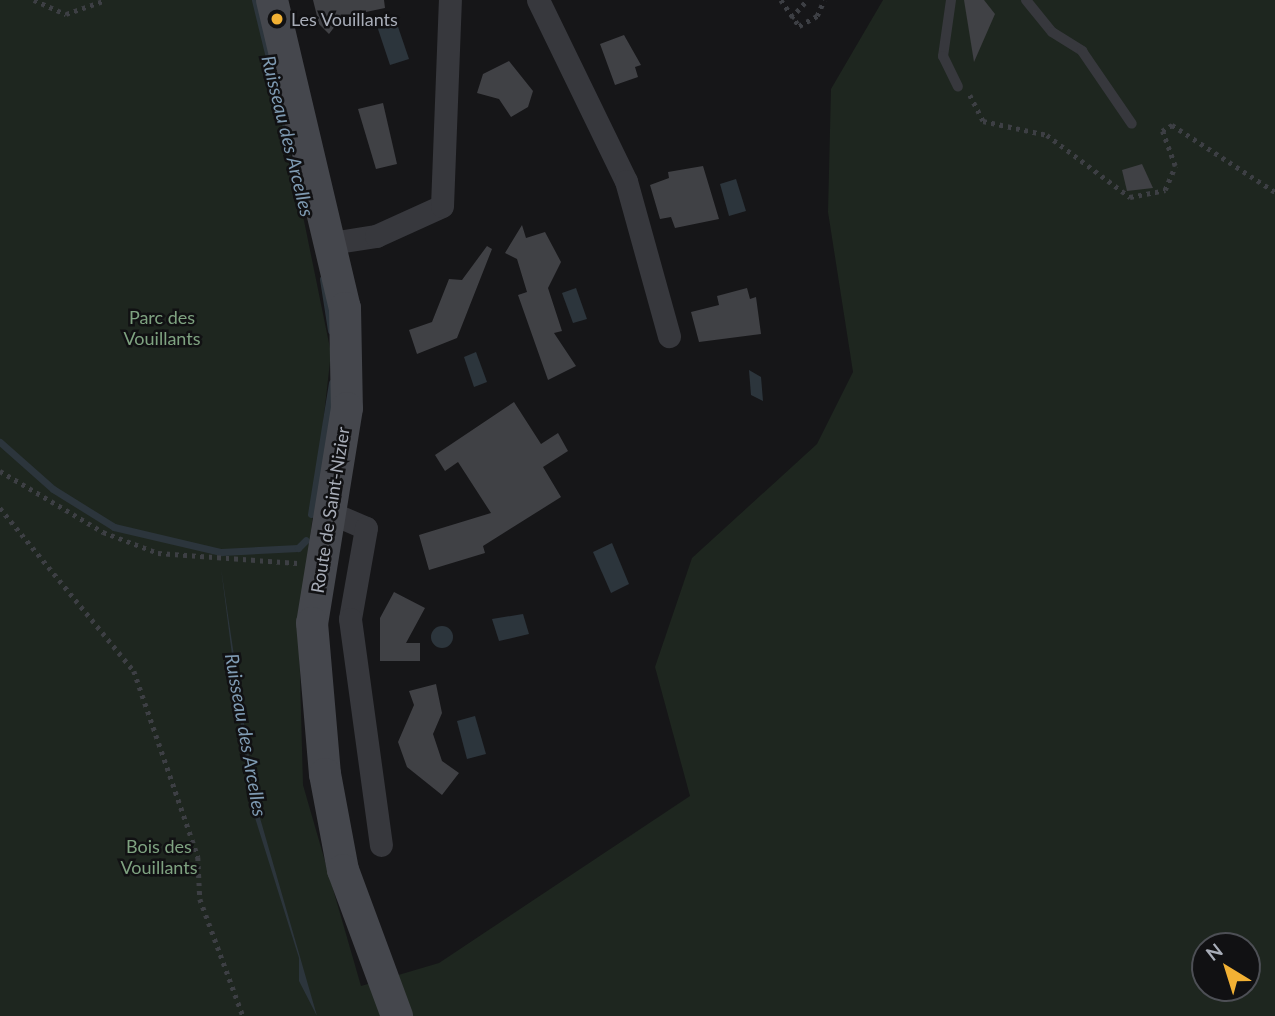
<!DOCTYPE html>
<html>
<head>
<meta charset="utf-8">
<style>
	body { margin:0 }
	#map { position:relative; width:1275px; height:1016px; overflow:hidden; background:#161618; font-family:Lato,sans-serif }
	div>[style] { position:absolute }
	.green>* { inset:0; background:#1e261f }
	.water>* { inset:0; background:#2c353c }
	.round { border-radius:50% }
	.stream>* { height:7px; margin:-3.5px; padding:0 3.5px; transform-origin:3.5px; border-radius:3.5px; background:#2c353c }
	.building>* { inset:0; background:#404145 }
	.path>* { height:4.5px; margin-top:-2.25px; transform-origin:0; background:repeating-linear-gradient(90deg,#3d3f44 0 3.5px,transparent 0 8.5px) }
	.service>* { height:10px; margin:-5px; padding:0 5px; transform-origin:5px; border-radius:5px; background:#37383d }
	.minor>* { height:23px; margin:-11.5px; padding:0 11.5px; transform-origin:11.5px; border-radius:11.5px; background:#37383d }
	.secondary>* { height:32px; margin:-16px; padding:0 16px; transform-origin:16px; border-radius:16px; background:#45474d }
	.dots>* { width:19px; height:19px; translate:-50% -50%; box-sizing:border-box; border:4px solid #111113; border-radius:50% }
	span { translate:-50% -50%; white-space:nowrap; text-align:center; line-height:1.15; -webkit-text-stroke:5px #111113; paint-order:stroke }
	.poi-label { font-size:18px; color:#a8adb8 }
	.left { translate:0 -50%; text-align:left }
	.park-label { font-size:18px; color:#7fa381 }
	.street-label { font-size:18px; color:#a8adb8 }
	.water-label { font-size:19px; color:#7f9bb3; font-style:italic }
	.north { position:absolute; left:1191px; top:932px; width:70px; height:70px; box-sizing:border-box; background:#111113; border:2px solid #4d4f55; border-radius:50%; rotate:322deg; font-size:19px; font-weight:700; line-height:28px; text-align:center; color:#a8adb8 }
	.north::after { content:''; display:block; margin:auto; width:24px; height:32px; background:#f2b134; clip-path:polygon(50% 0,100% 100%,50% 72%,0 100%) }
</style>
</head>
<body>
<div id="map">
	<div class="green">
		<div style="clip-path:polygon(evenodd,0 0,259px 0,331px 353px,299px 637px,303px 785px,361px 986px,439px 963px,690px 796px,655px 667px,692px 558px,817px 444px,853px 372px,828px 212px,831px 89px,883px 0,1275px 0,1275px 1016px,0 1016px,0 0,1205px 946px,1247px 946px,1247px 988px,1205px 988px,1205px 946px)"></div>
	</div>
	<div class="water">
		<div style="clip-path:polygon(395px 18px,409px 59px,390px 65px,376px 23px)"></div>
		<div style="clip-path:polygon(736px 179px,746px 211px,729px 216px,720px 184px)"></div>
		<div style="clip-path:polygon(576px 288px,587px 319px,573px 323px,562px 293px)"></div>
		<div style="clip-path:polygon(476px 352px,487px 382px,474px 387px,464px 357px)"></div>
		<div style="clip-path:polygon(749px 370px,761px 377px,763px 401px,751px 395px)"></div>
		<div style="clip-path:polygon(612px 543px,629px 584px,611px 593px,593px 552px)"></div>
		<div style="clip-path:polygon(221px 568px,256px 804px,317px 1016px,299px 981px,299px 958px,251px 805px)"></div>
		<div style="clip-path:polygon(523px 614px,529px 634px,499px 641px,492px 619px)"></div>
		<div class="round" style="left:431px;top:626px;width:22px;height:22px"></div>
		<div style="clip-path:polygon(475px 716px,486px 754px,467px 759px,457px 721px)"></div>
	</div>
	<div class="stream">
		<div style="left:255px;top:0;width:143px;rotate:76.3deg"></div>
		<div style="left:323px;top:279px;width:52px;rotate:81.1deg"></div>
		<div style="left:0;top:442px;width:71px;rotate:41.6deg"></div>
		<div style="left:53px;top:489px;width:72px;rotate:31.9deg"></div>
		<div style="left:114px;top:527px;width:110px;rotate:13.2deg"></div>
		<div style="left:221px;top:552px;width:77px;rotate:-3deg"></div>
		<div style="left:298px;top:548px;width:11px;rotate:-45deg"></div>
		<div style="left:311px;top:514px;width:133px;rotate:-80.9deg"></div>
	</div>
	<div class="building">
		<div style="clip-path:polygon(313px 0,384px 0,385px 8px,342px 17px,329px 34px,319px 24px)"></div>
		<div style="clip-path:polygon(964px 0,984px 0,995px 14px,974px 62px)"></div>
		<div style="clip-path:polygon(624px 35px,641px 65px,635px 67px,638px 77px,615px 85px,600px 44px)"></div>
		<div style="clip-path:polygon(509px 61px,533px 91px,528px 107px,511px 117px,499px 99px,477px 93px,483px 74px)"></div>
		<div style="clip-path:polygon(383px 103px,397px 164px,376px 169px,358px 109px)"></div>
		<div style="clip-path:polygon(1142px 164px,1153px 188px,1127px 191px,1122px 170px)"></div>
		<div style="clip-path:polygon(703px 166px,719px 219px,675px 228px,671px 217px,660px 219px,650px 185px,669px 178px,668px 172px)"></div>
		<div style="clip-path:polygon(522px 225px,526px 238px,545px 232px,561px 262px,548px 288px,562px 331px,554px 333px,576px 366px,548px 380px,518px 295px,527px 292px,517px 259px,505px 253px)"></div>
		<div style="clip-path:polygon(487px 246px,492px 249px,457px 338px,417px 354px,409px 330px,432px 322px,449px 279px,462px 280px)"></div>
		<div style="clip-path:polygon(747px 288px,750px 299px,756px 297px,761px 334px,699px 342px,691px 312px,719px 305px,717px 296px)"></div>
		<div style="clip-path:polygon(514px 402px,541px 444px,558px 433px,568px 451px,543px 467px,561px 497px,483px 546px,485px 553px,429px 570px,419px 535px,491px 513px,458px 462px,445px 471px,435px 455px)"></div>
		<div style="clip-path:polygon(394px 592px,425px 608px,406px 643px,420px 643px,420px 661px,380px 661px,380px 618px)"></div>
		<div style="clip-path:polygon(436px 684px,442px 713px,433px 734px,442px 761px,459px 773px,442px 795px,407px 767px,398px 742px,414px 705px,409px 691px)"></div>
	</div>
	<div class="path">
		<div style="left:34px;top:0;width:35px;rotate:24deg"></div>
		<div style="left:66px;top:14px;width:42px;rotate:-19.3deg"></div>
		<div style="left:781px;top:0;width:32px;rotate:55deg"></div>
		<div style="left:799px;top:26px;width:21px;rotate:-29deg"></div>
		<div style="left:817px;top:16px;width:17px;rotate:-66deg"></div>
		<div style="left:791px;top:18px;width:24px;rotate:-48deg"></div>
		<div style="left:970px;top:95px;width:29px;rotate:63deg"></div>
		<div style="left:983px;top:121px;width:66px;rotate:12.3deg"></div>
		<div style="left:1047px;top:135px;width:104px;rotate:36.8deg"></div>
		<div style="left:1130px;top:197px;width:36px;rotate:-11deg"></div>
		<div style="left:1165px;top:190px;width:26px;rotate:-67deg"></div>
		<div style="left:1175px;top:166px;width:37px;rotate:-110deg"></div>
		<div style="left:1162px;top:131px;width:12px;rotate:-31deg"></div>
		<div style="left:1172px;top:125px;width:123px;rotate:33deg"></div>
		<div style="left:0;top:471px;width:120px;rotate:30.6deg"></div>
		<div style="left:103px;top:532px;width:59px;rotate:20.9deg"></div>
		<div style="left:158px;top:553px;width:140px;rotate:4.1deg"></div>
		<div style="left:0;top:508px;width:211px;rotate:50.6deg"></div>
		<div style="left:134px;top:671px;width:197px;rotate:71deg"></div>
		<div style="left:198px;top:857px;width:42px;rotate:87.3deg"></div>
		<div style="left:200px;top:899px;width:125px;rotate:69.8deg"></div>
	</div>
	<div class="service">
		<div style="left:951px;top:0;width:57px;rotate:98.1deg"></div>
		<div style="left:943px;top:56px;width:34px;rotate:64deg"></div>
		<div style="left:1026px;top:0;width:41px;rotate:50.9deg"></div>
		<div style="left:1052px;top:32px;width:36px;rotate:32deg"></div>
		<div style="left:1082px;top:51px;width:88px;rotate:55.6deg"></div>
	</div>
	<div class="minor">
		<div style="left:538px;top:0;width:201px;rotate:64.1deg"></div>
		<div style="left:626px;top:181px;width:161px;rotate:74.5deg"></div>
		<div style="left:331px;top:243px;width:46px;rotate:-8.8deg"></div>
		<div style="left:376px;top:236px;width:72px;rotate:-24.4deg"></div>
		<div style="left:442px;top:206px;width:206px;rotate:-87.8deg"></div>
		<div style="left:329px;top:512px;width:40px;rotate:23.4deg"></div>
		<div style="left:366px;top:528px;width:92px;rotate:100deg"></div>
		<div style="left:350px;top:619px;width:228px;rotate:82.2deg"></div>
	</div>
	<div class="secondary">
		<div style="left:272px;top:0;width:317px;rotate:76.7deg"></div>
		<div style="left:345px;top:308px;width:100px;rotate:88.9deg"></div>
		<div style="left:347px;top:408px;width:218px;rotate:99.2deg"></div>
		<div style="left:312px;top:623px;width:152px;rotate:85.1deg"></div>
		<div style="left:325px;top:774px;width:98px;rotate:79.4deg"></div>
		<div style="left:343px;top:870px;width:156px;rotate:69.7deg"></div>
	</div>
	<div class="dots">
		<div style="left:277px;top:19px;background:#f2b134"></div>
	</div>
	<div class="poi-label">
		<span class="left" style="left:291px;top:19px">Les Vouillants</span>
	</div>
	<div class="park-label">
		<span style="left:162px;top:328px">Parc des<br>Vouillants</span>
		<span style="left:159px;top:857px">Bois des<br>Vouillants</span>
	</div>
	<div class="street-label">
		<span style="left:330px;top:510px;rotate:-81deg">Route de Saint-Nizier</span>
	</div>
	<div class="water-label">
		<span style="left:288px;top:136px;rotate:76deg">Ruisseau des Arcelles</span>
		<span style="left:246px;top:735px;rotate:80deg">Ruisseau des Arcelles</span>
	</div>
	<div class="north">N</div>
</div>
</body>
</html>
